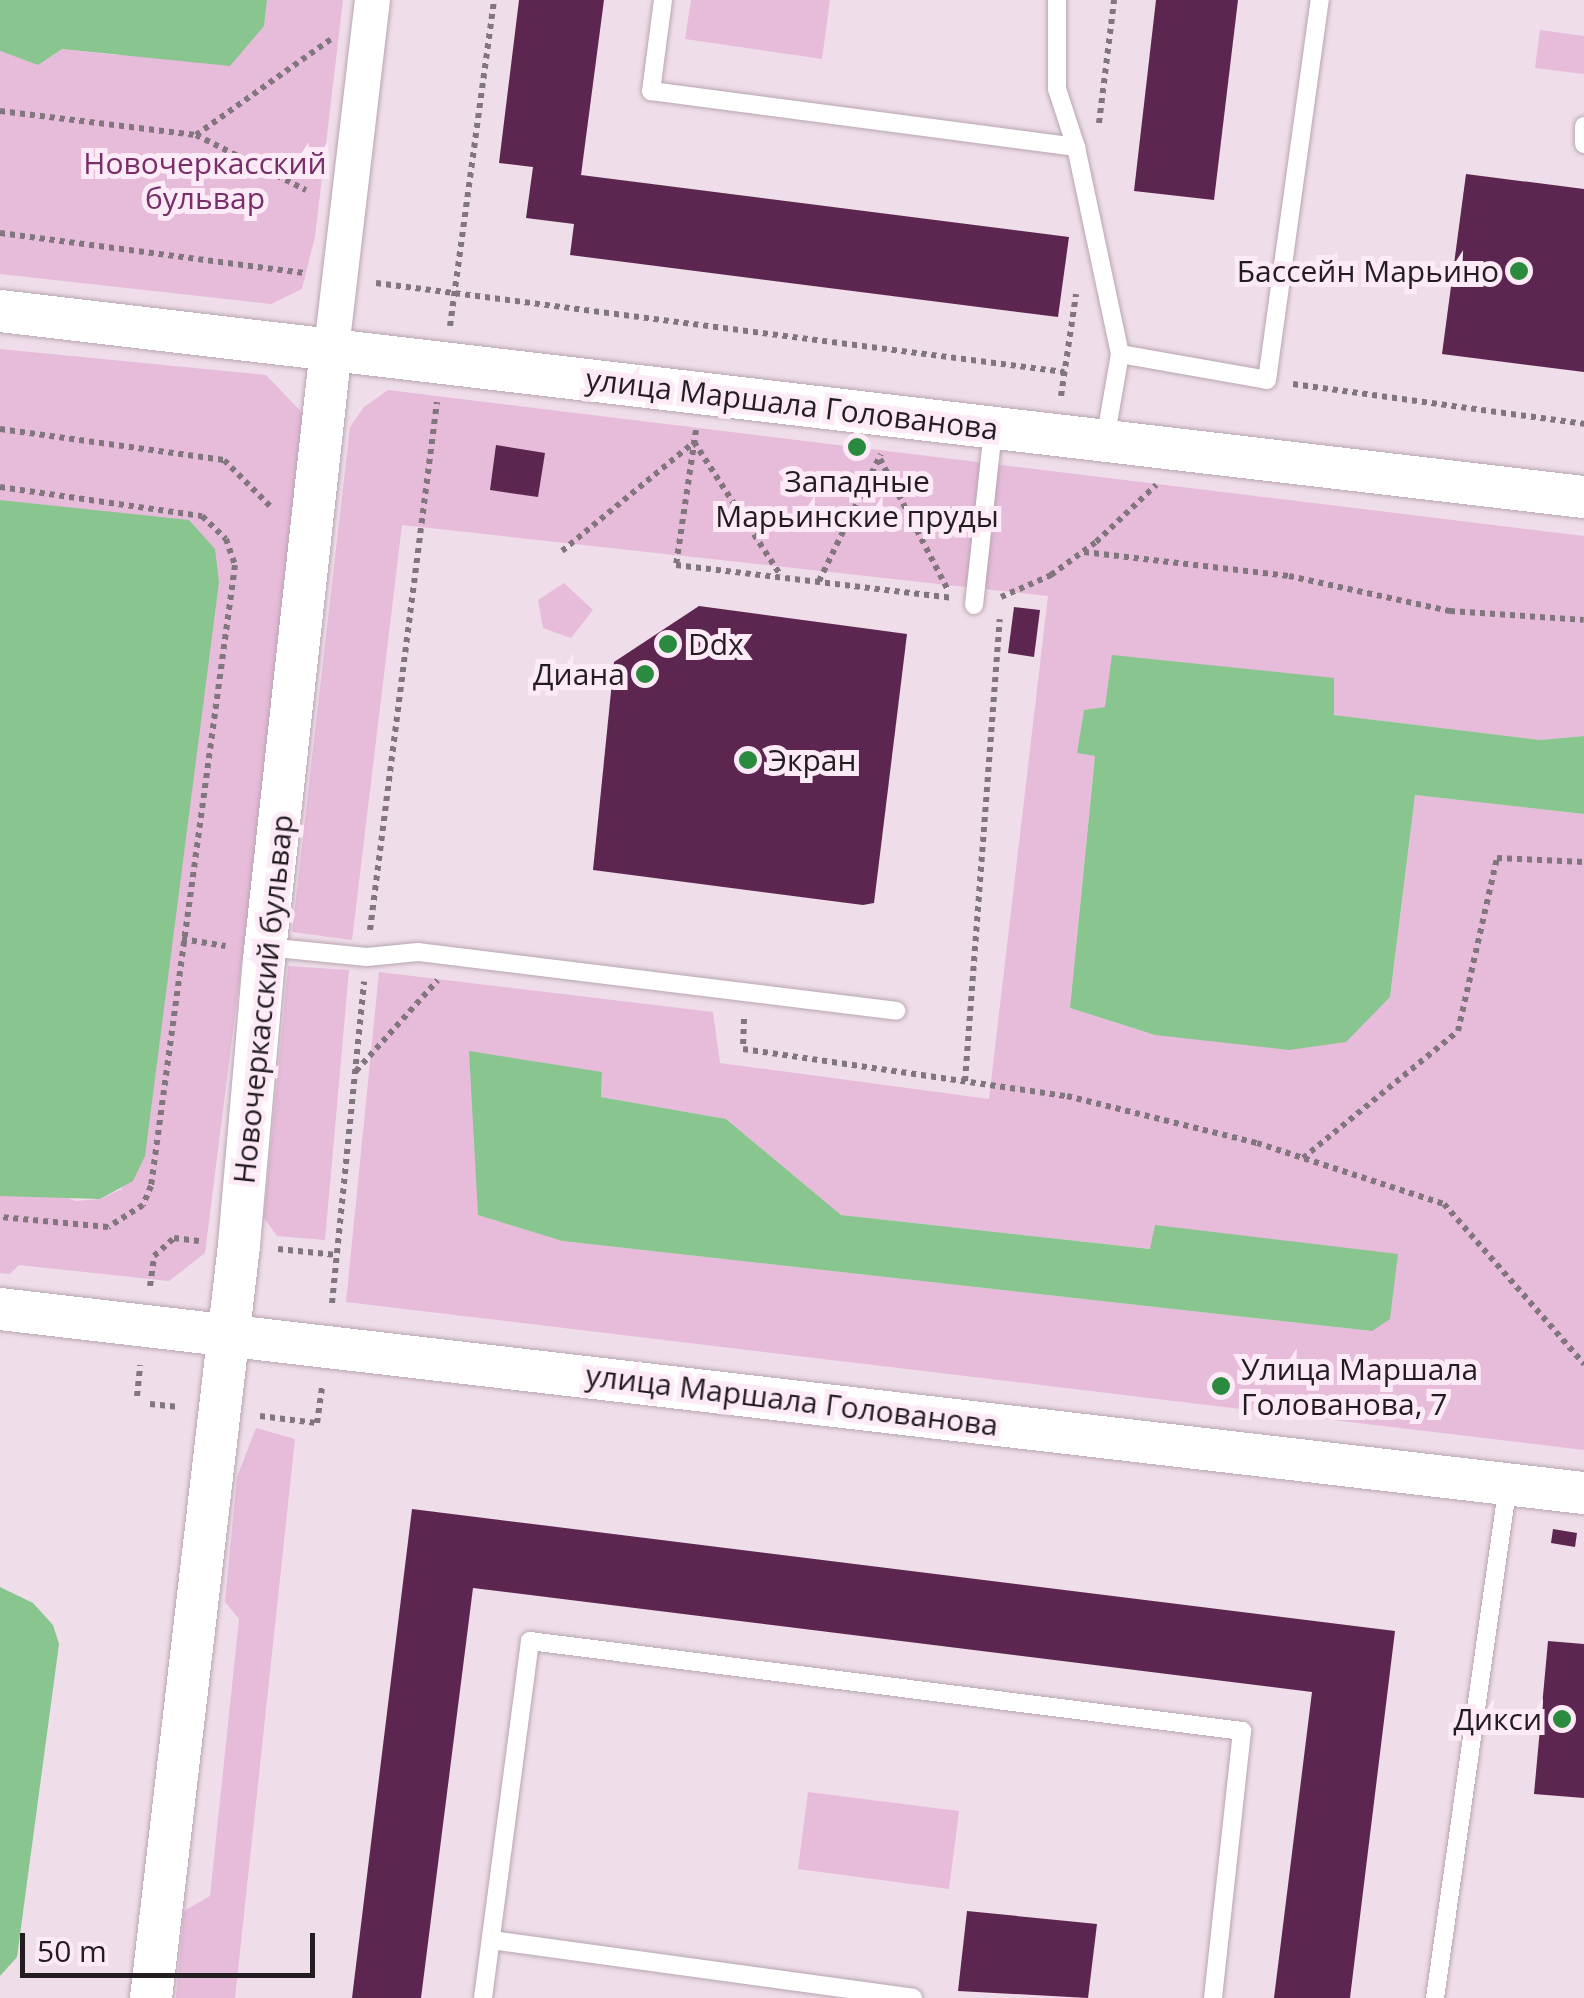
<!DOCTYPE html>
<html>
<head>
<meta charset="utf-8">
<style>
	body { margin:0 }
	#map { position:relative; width:1584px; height:1998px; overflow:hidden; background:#efdde9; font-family:"Open Sans",sans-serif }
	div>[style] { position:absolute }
	.green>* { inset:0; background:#e7bbda }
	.water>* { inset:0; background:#89c58f }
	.building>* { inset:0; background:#5d2650 }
	.path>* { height:6px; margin-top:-3px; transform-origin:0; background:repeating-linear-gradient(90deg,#82767e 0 5px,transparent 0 10px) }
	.roads { filter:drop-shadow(0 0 2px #b7a5b1) drop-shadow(0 0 2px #b7a5b1) }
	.service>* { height:18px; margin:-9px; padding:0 9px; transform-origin:9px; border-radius:9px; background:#fff }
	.minor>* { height:35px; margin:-17.5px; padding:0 17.5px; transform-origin:17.5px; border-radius:17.5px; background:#fff }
	.tertiary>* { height:42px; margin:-21px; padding:0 21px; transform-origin:21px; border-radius:21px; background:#fff }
	.dots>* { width:28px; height:28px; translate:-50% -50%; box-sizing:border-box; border:5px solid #fdeaf7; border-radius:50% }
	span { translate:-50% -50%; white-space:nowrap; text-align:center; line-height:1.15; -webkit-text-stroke:10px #fdeaf7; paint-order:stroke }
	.park-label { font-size:30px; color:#792e69 }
	.poi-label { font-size:30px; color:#231d21 }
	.right { translate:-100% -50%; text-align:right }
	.left { translate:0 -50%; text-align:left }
	.street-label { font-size:30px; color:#231d21 }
	.scale { position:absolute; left:20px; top:1933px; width:295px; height:45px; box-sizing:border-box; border:5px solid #231d21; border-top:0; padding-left:12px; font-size:30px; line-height:35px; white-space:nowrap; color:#231d21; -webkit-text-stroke:8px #fdeaf7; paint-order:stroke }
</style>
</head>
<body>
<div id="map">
	<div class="green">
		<div style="clip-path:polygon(267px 0,343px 0,315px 236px,302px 289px,271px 304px,0 274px,0 51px,38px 65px,62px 49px,116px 55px,264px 26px)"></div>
		<div style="clip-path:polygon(691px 0,830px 0,822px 59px,685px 39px)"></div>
		<div style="clip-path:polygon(1540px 30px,1584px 36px,1584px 74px,1535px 68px)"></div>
		<div style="clip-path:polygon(0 349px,266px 375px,310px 421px,205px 1253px,169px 1281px,19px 1265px,10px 1274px,0 1273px,0 1172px,76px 1201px,100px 1199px,122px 1189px,69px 508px,0 500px)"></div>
		<div style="clip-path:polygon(evenodd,388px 390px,1584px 536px,1584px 736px,1540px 740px,1333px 715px,1334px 679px,1084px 710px,1078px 752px,1095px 756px,1070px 1008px,1155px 1035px,1390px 997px,1415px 795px,1584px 814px,1584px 1450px,346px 1302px,379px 972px,713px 1012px,720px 1063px,989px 1099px,1048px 596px,402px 525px,352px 940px,292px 932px,350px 427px,364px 407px,388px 390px,602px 1072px,601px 1097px,726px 1119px,841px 1215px,1151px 1249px,1155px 1226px,1372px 1331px,562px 1241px,478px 1215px,602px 1072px)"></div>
		<div style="clip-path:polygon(564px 583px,593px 610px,571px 638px,543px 628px,538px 600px)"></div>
		<div style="clip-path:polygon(288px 966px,349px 970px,325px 1240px,277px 1236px,264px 1218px)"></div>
		<div style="clip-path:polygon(256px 1428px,295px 1439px,235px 1998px,176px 1998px,184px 1911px,210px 1896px,239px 1619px,225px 1602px,237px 1477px)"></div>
		<div style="clip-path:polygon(808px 1792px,959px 1811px,949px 1889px,798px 1869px)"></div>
	</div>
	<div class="water">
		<div style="clip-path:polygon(0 0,267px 0,264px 26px,230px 66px,62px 49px,38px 65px,0 51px)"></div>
		<div style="clip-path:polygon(0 500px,189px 520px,215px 549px,219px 582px,145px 1156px,133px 1181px,100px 1199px,0 1196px)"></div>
		<div style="clip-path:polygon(1112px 655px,1334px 678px,1334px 715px,1540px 740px,1584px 736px,1584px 814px,1415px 795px,1390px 997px,1346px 1042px,1289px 1050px,1155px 1035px,1070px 1008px,1095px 756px,1077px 753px,1084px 710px,1105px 707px)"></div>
		<div style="clip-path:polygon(469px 1051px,602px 1072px,601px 1097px,726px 1119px,841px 1215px,1150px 1249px,1155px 1225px,1398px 1254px,1390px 1319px,1372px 1331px,562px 1241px,478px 1215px)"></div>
		<div style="clip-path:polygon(0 1587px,33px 1603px,53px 1625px,59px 1644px,17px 1957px,0 1976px)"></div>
	</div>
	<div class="building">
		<div style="clip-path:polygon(519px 0,604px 0,581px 175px,1069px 237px,1058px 317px,570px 255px,574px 224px,526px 218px,533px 167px,499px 163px)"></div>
		<div style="clip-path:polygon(1156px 0,1238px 0,1214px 200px,1134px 191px)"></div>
		<div style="clip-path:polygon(1466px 174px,1584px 189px,1584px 372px,1442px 354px)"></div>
		<div style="clip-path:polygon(496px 445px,545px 453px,538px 497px,490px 490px)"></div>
		<div style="clip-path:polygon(699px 606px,907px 634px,874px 903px,863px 905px,593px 870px,614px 662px)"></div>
		<div style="clip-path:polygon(1014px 607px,1040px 610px,1034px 657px,1008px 653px)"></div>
		<div style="clip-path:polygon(412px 1509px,1395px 1631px,1350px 1998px,1274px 1998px,1312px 1692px,473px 1588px,421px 1998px,352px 1998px)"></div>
		<div style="clip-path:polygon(1553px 1529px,1577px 1533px,1575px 1547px,1551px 1543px)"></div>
		<div style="clip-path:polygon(1548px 1641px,1584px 1644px,1584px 1798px,1534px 1794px)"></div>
		<div style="clip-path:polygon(967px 1911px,1097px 1924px,1088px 1998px,958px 1991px)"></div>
	</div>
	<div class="path">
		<div style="left:0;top:111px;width:197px;rotate:7deg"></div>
		<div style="left:196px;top:135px;width:123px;rotate:26.6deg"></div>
		<div style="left:1099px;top:123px;width:124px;rotate:-83deg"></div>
		<div style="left:196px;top:135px;width:166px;rotate:-35.4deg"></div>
		<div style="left:0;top:233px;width:307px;rotate:7.5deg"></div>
		<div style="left:376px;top:283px;width:694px;rotate:7.37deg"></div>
		<div style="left:450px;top:326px;width:329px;rotate:-82.3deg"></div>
		<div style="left:1293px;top:384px;width:294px;rotate:7.8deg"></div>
		<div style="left:1061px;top:396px;width:103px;rotate:-81.6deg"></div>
		<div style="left:0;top:429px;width:226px;rotate:7.9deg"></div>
		<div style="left:224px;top:460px;width:68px;rotate:45deg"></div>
		<div style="left:696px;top:430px;width:136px;rotate:98.4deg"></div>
		<div style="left:676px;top:565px;width:277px;rotate:6.8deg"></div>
		<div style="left:880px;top:459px;width:148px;rotate:62.6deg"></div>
		<div style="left:0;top:487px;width:204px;rotate:8.2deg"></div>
		<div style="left:202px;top:516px;width:33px;rotate:44deg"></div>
		<div style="left:226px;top:539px;width:28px;rotate:71deg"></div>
		<div style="left:235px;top:565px;width:627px;rotate:97.7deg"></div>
		<div style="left:151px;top:1186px;width:21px;rotate:113deg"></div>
		<div style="left:143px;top:1205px;width:41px;rotate:147.8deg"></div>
		<div style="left:108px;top:1227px;width:108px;rotate:-174.7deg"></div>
		<div style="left:562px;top:551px;width:171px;rotate:-39.5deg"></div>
		<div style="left:694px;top:442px;width:160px;rotate:57deg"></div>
		<div style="left:1084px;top:552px;width:206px;rotate:6.7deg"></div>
		<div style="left:1289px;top:576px;width:165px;rotate:12.3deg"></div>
		<div style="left:1450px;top:611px;width:134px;rotate:3.8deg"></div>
		<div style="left:819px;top:581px;width:141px;rotate:-64deg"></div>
		<div style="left:1001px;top:597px;width:55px;rotate:-23.7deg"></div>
		<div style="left:1051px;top:575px;width:56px;rotate:-36.3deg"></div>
		<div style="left:1096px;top:542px;width:83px;rotate:-43.5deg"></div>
		<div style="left:370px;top:930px;width:532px;rotate:-82.77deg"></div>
		<div style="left:182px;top:939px;width:44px;rotate:9.2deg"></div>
		<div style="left:744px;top:1019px;width:30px;rotate:92deg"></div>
		<div style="left:743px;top:1049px;width:327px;rotate:8.3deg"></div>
		<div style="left:1067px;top:1096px;width:196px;rotate:13.9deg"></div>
		<div style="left:1257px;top:1143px;width:197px;rotate:18.1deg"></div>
		<div style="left:1444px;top:1204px;width:213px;rotate:48.8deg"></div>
		<div style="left:356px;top:1071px;width:122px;rotate:-48deg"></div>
		<div style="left:965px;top:1081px;width:463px;rotate:-85.7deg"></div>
		<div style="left:1303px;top:1158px;width:200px;rotate:-39.3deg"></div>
		<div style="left:1458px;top:1031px;width:177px;rotate:-77.3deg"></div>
		<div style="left:1497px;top:858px;width:87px;rotate:2.6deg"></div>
		<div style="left:278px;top:1249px;width:59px;rotate:5.8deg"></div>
		<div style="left:150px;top:1286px;width:30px;rotate:-82deg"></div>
		<div style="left:154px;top:1256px;width:27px;rotate:-42deg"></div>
		<div style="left:174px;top:1238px;width:25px;rotate:7deg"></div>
		<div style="left:332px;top:1303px;width:323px;rotate:-84.3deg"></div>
		<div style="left:137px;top:1396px;width:31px;rotate:-84deg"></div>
		<div style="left:150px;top:1404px;width:29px;rotate:6deg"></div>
		<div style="left:260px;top:1416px;width:57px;rotate:7deg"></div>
		<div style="left:317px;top:1423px;width:36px;rotate:-82deg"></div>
	</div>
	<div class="roads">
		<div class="service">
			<div style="left:663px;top:0;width:92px;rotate:97.5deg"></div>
			<div style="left:651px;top:91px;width:429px;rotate:7.5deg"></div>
			<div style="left:1076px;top:147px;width:61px;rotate:-108.1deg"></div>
			<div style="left:1057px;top:89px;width:89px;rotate:-90deg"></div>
			<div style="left:1584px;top:126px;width:18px;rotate:90deg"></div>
			<div style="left:1076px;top:147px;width:212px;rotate:78deg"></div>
			<div style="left:1120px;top:354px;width:87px;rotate:99.9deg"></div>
			<div style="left:1120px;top:354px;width:149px;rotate:10deg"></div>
			<div style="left:1267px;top:380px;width:384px;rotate:-82.1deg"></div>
			<div style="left:974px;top:605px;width:177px;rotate:-83.8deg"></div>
			<div style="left:266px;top:947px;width:101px;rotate:5.7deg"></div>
			<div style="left:367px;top:957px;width:51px;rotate:-5.6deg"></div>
			<div style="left:418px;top:952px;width:482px;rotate:7deg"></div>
			<div style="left:491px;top:1940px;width:426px;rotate:7.8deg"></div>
			<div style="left:483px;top:1998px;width:360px;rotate:-82.5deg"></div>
			<div style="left:530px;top:1641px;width:718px;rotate:7.2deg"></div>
			<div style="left:1242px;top:1731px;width:269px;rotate:96.2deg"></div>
			<div style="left:1435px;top:1998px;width:519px;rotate:-81.92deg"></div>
		</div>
		<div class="minor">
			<div style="left:331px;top:348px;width:350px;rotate:-83.3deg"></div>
		</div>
		<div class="tertiary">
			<div style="left:0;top:311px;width:1595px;rotate:6.7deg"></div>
			<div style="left:0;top:1309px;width:1595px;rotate:6.63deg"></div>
			<div style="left:151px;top:1998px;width:758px;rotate:-83.33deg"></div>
			<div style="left:239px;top:1245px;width:286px;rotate:-85deg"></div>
			<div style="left:264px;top:960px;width:616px;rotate:-83.75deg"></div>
		</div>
	</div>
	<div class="dots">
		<div style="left:1519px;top:271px;background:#2a8b3f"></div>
		<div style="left:857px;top:447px;background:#2a8b3f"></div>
		<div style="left:668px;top:644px;background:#2a8b3f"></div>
		<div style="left:645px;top:674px;background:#2a8b3f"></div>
		<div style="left:748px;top:760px;background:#2a8b3f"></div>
		<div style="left:1221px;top:1386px;background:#2a8b3f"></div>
		<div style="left:1562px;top:1719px;background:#2a8b3f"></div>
	</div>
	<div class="park-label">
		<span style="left:205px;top:180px">Новочеркасский<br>бульвар</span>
	</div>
	<div class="poi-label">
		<span class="right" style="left:1499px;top:271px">Бассейн Марьино</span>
		<span style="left:857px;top:498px">Западные<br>Марьинские пруды</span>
		<span class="left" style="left:688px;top:644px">Ddx</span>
		<span class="right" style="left:625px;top:674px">Диана</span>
		<span class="left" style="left:768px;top:760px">Экран</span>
		<span class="left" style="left:1241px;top:1386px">Улица Маршала<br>Голованова, 7</span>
		<span class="right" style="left:1542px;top:1719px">Дикси</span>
	</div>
	<div class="street-label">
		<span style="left:792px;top:404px;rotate:7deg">улица Маршала Голованова</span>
		<span style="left:263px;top:999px;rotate:-84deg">Новочеркасский бульвар</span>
		<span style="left:792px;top:1400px;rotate:7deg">улица Маршала Голованова</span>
	</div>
	<div class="scale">50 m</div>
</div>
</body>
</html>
